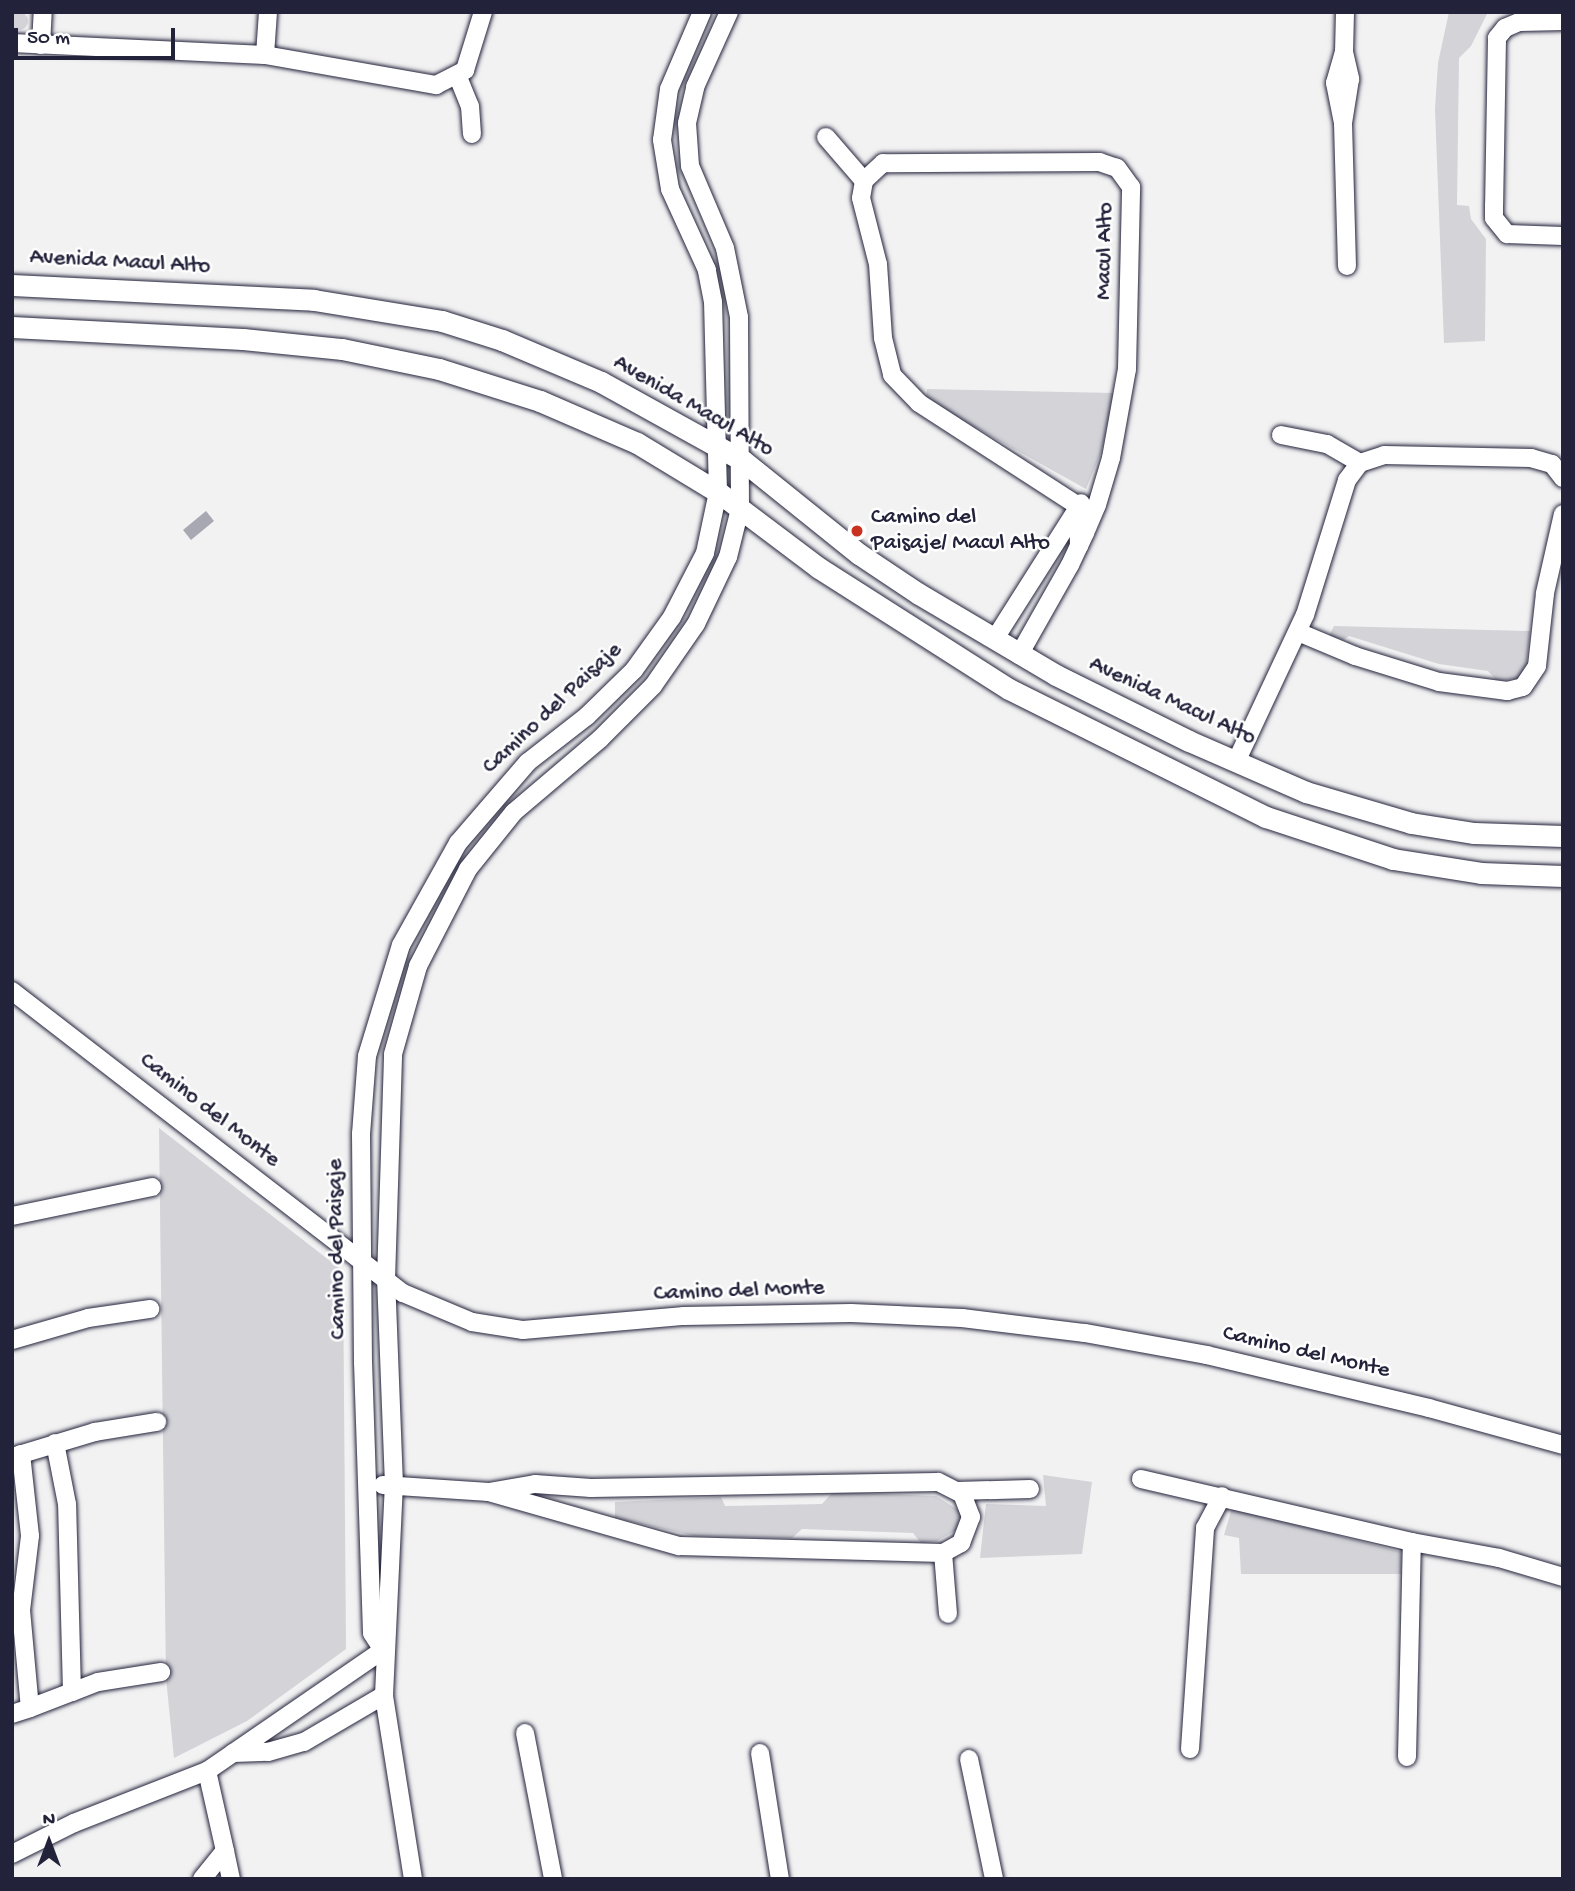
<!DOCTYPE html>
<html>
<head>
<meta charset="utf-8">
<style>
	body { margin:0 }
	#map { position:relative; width:1575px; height:1891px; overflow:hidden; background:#f2f2f3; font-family:"Gochi Hand",sans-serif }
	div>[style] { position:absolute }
	.green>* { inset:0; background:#d3d3d8 }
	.round { border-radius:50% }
	.water>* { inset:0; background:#a8a8b2 }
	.roads { filter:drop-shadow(0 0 2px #22223b) drop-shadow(0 0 2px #22223b) }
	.minor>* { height:18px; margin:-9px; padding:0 9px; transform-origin:9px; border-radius:9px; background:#fff }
	.tertiary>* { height:21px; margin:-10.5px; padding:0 10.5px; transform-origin:10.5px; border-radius:10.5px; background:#fff }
	.dots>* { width:19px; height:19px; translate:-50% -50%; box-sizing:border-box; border:4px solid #fff; border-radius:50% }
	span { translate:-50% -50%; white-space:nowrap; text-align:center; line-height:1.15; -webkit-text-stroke:5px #fff; paint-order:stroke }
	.street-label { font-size:23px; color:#22223b }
	.poi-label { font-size:23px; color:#22223b }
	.left { translate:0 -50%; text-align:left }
	.frame { position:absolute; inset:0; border:14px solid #22223b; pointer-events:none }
	.north { position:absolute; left:14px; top:1807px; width:70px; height:70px; -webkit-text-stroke:5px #fff; paint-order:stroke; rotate:0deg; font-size:19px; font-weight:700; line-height:28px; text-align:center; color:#22223b }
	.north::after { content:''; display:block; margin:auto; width:24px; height:32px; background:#22223b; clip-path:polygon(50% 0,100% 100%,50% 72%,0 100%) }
	.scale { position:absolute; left:14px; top:28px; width:161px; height:32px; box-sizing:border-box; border:4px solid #22223b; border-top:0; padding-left:9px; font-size:21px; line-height:24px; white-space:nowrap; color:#22223b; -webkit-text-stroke:5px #fff; paint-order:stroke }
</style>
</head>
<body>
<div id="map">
	<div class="green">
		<div class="round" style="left:10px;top:12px;width:18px;height:18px"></div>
		<div style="clip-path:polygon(1449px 12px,1488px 12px,1471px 46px,1459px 58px,1457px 205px,1469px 206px,1471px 219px,1486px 239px,1485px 341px,1444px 343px,1435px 109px,1438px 63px)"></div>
		<div style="clip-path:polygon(927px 389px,1114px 393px,1102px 450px,1086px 489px,926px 400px)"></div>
		<div style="clip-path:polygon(1334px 626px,1530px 631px,1526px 667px,1520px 678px,1497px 681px,1488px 671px,1439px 664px,1349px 636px,1343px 640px,1329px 636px)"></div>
		<div style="clip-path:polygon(159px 1128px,343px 1271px,346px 1649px,247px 1721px,174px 1758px,166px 1678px)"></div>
		<div style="clip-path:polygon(1043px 1475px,1092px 1482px,1082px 1554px,980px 1558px,986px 1504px,1046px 1506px)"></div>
		<div style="clip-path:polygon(833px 1492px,936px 1496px,963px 1513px,960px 1528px,937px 1541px,921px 1543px,913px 1533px,802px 1529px,792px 1538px,695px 1536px,615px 1518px,615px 1502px,721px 1497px,725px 1506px,822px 1504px)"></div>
		<div style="clip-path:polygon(1232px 1508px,1401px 1552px,1401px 1574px,1241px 1574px,1239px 1538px,1224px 1535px)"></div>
	</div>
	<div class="water">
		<div style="clip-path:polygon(206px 511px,214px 521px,191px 540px,183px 530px)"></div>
	</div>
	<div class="roads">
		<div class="minor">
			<div style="left:1345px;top:12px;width:40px;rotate:91.4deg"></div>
			<div style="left:1344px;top:52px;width:28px;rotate:77deg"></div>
			<div style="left:1350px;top:79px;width:45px;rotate:99deg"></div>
			<div style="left:1343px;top:123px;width:143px;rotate:88.4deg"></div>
			<div style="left:1563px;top:21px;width:44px;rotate:178.7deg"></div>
			<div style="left:1519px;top:22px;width:15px;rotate:157deg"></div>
			<div style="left:1505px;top:28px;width:13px;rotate:129deg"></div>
			<div style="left:1497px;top:38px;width:167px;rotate:91deg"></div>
			<div style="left:1494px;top:205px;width:13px;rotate:90deg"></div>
			<div style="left:1494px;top:218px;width:21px;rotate:51deg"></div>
			<div style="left:1507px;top:234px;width:56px;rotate:2deg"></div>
			<div style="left:12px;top:43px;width:253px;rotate:2.7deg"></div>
			<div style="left:265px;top:55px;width:174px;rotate:10deg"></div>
			<div style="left:436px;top:85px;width:33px;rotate:-27deg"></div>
			<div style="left:465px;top:70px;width:61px;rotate:-72.8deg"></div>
			<div style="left:41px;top:45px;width:33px;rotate:-87deg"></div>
			<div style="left:265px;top:55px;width:43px;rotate:-86deg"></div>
			<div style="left:458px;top:77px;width:31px;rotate:68deg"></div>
			<div style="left:470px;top:106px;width:28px;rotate:86deg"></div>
			<div style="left:1343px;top:123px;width:41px;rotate:-101.3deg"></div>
			<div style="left:1335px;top:83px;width:32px;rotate:-74deg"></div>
			<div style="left:826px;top:137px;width:58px;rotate:49.2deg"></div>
			<div style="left:1281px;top:435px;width:47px;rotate:11.1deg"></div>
			<div style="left:1327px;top:444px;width:38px;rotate:30deg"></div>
			<div style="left:1298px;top:632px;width:62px;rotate:22.8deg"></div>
			<div style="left:1355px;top:656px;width:88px;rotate:17.2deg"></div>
			<div style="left:1439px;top:682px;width:69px;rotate:7.5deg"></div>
			<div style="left:1507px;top:691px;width:16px;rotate:-14deg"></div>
			<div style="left:1523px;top:687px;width:25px;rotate:-56deg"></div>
			<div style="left:1537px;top:666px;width:73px;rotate:-83.7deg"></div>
			<div style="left:1545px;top:593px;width:81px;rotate:-77.2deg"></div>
			<div style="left:994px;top:640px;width:162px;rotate:-57.6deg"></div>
			<div style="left:1019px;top:655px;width:103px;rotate:-60.5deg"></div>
			<div style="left:1070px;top:565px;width:21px;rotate:-65deg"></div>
			<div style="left:1079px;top:546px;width:14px;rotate:-65deg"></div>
			<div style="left:1085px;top:533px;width:30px;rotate:-67deg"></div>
			<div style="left:1097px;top:505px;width:49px;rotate:-73.4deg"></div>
			<div style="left:1111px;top:458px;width:90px;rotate:-79.8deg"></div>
			<div style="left:1127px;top:369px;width:182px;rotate:-88.7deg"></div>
			<div style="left:1131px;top:187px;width:24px;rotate:-126deg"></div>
			<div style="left:1117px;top:168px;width:18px;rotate:-161deg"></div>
			<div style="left:1100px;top:162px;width:217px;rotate:179.7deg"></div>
			<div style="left:883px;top:163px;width:26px;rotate:137deg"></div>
			<div style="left:864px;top:181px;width:17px;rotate:100deg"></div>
			<div style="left:861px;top:198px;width:68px;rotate:75.6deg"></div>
			<div style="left:878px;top:264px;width:74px;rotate:86.1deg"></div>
			<div style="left:883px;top:338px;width:38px;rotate:76deg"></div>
			<div style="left:892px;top:375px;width:39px;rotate:46deg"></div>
			<div style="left:919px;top:403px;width:189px;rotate:32.9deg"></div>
			<div style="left:1078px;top:506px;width:40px;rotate:88.6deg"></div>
			<div style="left:1236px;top:762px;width:162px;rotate:-64.9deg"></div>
			<div style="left:1305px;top:615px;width:141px;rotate:-72.7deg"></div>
			<div style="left:1347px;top:480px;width:21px;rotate:-53deg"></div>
			<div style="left:1360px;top:463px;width:25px;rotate:-18deg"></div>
			<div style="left:1384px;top:455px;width:147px;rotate:1.2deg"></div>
			<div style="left:1531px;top:458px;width:22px;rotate:16deg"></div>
			<div style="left:1552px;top:464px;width:18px;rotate:52deg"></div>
			<div style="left:12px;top:991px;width:494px;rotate:37.7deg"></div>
			<div style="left:403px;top:1293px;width:75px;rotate:22.8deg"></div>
			<div style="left:472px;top:1322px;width:52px;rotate:8.9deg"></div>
			<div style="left:523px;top:1330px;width:162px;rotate:-5deg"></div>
			<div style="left:684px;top:1316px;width:167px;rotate:-1deg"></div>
			<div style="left:851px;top:1313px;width:111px;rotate:2.6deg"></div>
			<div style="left:962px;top:1318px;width:124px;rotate:7deg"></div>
			<div style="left:1085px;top:1333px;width:124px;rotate:10.2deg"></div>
			<div style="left:1207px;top:1355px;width:228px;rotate:13.4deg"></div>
			<div style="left:1429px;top:1408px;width:139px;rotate:15.4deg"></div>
			<div style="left:12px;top:1216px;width:143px;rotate:-11.7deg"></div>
			<div style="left:12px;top:1340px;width:79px;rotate:-16.1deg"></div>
			<div style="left:88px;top:1318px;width:63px;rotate:-8.3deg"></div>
			<div style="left:21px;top:1454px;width:82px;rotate:83.7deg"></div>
			<div style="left:30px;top:1536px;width:75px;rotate:96.9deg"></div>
			<div style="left:21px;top:1610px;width:98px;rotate:84.8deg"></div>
			<div style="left:30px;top:1708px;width:45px;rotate:-20.9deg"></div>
			<div style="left:72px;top:1692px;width:188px;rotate:-91.5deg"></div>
			<div style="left:67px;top:1504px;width:62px;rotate:-101.1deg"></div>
			<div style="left:12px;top:1457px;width:87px;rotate:-16.8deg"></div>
			<div style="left:95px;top:1432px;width:63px;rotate:-9.2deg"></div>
			<div style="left:1141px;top:1479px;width:278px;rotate:13.1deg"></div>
			<div style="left:1412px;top:1542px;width:88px;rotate:10.4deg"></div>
			<div style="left:1499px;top:1558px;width:67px;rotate:16.5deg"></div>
			<div style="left:383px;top:1485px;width:106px;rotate:3.8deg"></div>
			<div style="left:489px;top:1492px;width:198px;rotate:15.9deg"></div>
			<div style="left:679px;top:1546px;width:264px;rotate:1.5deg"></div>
			<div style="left:943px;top:1553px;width:21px;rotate:-29deg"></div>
			<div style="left:961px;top:1543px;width:28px;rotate:-69deg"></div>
			<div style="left:971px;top:1517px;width:25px;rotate:-111deg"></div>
			<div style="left:962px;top:1494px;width:27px;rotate:-153deg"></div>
			<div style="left:938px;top:1482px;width:347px;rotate:179deg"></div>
			<div style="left:591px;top:1488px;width:56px;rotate:-175.9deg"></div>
			<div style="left:535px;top:1484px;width:47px;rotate:170.1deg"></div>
			<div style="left:957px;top:1491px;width:73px;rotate:-1.6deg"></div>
			<div style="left:943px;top:1553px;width:61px;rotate:85.3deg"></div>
			<div style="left:383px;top:1650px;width:20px;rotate:-123deg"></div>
			<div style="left:372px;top:1633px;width:270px;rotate:-91.9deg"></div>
			<div style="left:363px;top:1363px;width:229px;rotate:-90.5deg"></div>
			<div style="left:361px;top:1134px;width:78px;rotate:-85.6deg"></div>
			<div style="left:367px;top:1056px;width:116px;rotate:-73deg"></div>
			<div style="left:401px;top:945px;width:117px;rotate:-60.8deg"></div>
			<div style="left:458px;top:843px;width:107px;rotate:-49.2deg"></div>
			<div style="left:528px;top:762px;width:75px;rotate:-37.9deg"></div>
			<div style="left:587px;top:716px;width:66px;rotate:-44.4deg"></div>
			<div style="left:634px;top:670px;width:65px;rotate:-54.4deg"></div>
			<div style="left:672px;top:617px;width:72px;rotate:-62.7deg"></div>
			<div style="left:705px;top:553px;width:62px;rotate:-78deg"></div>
			<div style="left:718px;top:492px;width:190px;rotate:-91.5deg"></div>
			<div style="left:713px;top:302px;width:33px;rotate:-101deg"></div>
			<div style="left:707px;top:270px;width:89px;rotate:-114.6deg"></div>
			<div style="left:670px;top:189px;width:50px;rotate:-99.3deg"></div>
			<div style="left:662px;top:140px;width:51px;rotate:-82.2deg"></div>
			<div style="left:669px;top:89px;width:84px;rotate:-66.8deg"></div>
			<div style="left:72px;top:1692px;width:28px;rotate:-21deg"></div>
			<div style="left:98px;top:1682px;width:64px;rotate:-9deg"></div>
			<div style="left:12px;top:1714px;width:19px;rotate:-18deg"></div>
			<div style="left:525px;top:1733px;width:149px;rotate:79.1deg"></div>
			<div style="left:1190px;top:1749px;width:222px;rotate:-86.1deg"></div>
			<div style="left:1205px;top:1528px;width:36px;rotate:-62deg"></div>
			<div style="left:233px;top:1753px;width:35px;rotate:-2deg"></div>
			<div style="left:268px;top:1752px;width:37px;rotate:-16deg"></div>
			<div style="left:304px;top:1742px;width:93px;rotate:-30.4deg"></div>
			<div style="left:760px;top:1753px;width:128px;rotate:81deg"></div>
			<div style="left:1407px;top:1757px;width:215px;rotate:-88.7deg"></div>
			<div style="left:969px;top:1759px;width:123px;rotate:78.2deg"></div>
			<div style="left:207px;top:1771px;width:82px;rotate:77.3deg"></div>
			<div style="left:12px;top:1854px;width:69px;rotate:-26.6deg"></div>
			<div style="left:74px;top:1823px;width:143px;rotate:-21.4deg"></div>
			<div style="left:207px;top:1771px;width:214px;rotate:-34.5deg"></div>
			<div style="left:202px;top:1879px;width:36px;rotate:-51deg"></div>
			<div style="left:225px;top:1851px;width:29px;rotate:78deg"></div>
			<div style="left:413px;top:1879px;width:186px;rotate:-99deg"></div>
			<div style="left:384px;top:1695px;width:210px;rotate:-87.3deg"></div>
			<div style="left:394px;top:1485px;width:205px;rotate:-92.2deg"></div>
			<div style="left:386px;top:1280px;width:226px;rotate:-88.2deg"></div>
			<div style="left:393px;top:1054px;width:91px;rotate:-74.1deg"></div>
			<div style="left:418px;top:966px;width:109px;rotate:-62.7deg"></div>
			<div style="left:468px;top:869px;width:73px;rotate:-51.1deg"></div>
			<div style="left:514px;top:812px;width:113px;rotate:-40.3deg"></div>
			<div style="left:600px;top:739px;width:75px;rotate:-45deg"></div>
			<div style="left:653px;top:686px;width:75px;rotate:-55.3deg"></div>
			<div style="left:696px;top:624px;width:74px;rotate:-64.5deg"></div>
			<div style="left:728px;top:557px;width:49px;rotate:-76deg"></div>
			<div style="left:740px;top:509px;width:192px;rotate:-90.3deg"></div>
			<div style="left:739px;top:317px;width:70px;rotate:-101.5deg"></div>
			<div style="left:725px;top:248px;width:89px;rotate:-113.1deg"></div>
			<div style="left:690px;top:166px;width:43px;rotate:-94deg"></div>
			<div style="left:687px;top:123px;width:37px;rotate:-77deg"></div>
			<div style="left:695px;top:87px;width:82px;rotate:-65.6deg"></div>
		</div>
		<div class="tertiary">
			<div style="left:12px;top:285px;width:302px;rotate:2.8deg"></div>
			<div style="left:314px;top:300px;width:130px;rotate:9.3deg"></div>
			<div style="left:442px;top:321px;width:63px;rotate:17.6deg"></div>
			<div style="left:502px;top:340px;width:108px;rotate:23deg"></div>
			<div style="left:601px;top:382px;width:161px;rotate:29deg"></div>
			<div style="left:742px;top:460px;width:150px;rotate:38.8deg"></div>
			<div style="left:859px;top:554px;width:72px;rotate:33.7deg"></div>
			<div style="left:919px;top:594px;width:159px;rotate:30.6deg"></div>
			<div style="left:1056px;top:675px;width:148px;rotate:26.4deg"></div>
			<div style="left:1189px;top:741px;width:128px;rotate:23.6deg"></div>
			<div style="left:1306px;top:792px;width:109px;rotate:16.4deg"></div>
			<div style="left:1411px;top:823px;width:64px;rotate:9deg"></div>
			<div style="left:1474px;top:833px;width:89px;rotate:1.9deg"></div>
			<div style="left:12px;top:327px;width:231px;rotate:3deg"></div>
			<div style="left:243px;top:339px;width:100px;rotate:5.8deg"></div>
			<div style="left:342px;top:349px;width:99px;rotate:11.7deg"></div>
			<div style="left:439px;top:369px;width:106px;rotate:17.6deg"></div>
			<div style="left:540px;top:401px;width:106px;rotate:23.4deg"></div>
			<div style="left:637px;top:443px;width:95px;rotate:31.2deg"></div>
			<div style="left:718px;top:492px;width:126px;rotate:37deg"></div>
			<div style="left:819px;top:568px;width:225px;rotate:32.5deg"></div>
			<div style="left:1009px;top:689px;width:287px;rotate:26.5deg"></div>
			<div style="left:1266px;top:817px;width:134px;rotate:18.3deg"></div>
			<div style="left:1393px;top:859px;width:89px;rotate:9deg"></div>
			<div style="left:1481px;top:873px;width:82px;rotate:2.1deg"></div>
		</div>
	</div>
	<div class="dots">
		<div style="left:857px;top:531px;background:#c8321e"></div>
	</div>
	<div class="street-label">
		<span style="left:1106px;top:251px;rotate:-89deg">Macul Alto</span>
		<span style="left:120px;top:263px;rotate:3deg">Avenida Macul Alto</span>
		<span style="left:693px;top:407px;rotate:30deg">Avenida Macul Alto</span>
		<span style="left:1172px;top:702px;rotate:25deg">Avenida Macul Alto</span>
		<span style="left:553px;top:709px;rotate:-43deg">Camino del Paisaje</span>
		<span style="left:209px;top:1111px;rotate:38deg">Camino del Monte</span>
		<span style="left:338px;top:1249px;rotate:-91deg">Camino del Paisaje</span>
		<span style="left:739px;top:1292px;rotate:-2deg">Camino del Monte</span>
		<span style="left:1306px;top:1353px;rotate:13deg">Camino del Monte</span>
	</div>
	<div class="poi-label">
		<span class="left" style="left:871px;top:531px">Camino del<br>Paisaje/ Macul Alto</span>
	</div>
	<div class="frame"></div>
	<div class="north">N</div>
	<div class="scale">50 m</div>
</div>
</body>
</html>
